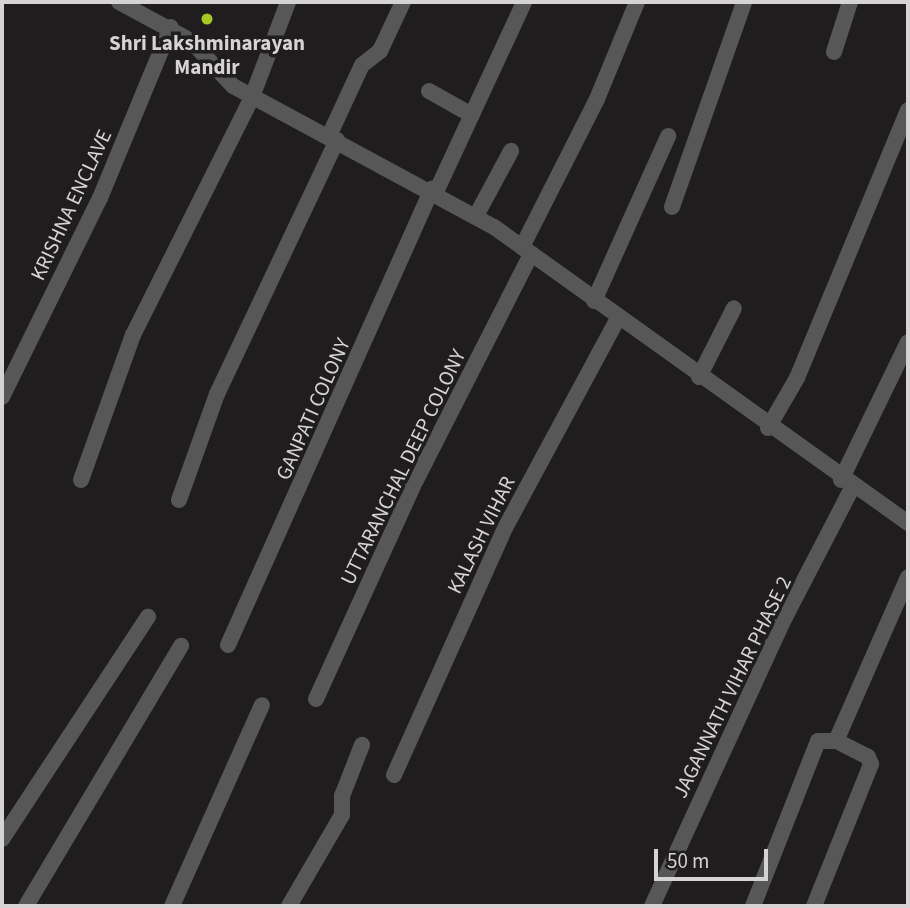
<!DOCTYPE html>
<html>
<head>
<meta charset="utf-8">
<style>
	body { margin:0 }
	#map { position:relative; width:910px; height:908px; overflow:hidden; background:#201d1f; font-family:"Source Sans 3",sans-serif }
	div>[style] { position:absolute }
	.street>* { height:16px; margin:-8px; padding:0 8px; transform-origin:8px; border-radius:8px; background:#575758 }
	.dots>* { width:19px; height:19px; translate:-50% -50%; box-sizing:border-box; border:4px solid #201d1f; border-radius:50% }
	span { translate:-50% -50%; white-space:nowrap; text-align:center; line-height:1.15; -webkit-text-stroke:7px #201d1f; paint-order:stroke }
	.poi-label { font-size:21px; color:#d5d3d4; font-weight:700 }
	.street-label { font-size:21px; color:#d5d3d4 }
	.frame { position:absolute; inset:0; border:4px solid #d5d3d4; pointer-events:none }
	.scale { position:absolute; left:654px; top:849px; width:114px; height:32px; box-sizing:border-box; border:4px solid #d5d3d4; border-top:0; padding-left:9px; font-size:21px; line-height:24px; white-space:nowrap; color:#d5d3d4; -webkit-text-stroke:5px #201d1f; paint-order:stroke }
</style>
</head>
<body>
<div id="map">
	<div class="street">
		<div style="left:119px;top:2px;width:82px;rotate:28.4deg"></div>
		<div style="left:191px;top:41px;width:62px;rotate:47deg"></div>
		<div style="left:233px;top:86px;width:297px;rotate:28.4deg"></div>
		<div style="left:494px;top:227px;width:509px;rotate:35.56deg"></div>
		<div style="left:834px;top:52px;width:52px;rotate:-72.3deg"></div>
		<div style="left:429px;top:91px;width:49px;rotate:29.2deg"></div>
		<div style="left:329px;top:136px;width:78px;rotate:-65.1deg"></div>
		<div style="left:362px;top:65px;width:23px;rotate:-38deg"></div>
		<div style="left:380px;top:51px;width:54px;rotate:-64.9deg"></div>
		<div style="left:436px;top:192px;width:209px;rotate:-65.1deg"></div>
		<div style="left:672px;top:207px;width:217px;rotate:-70.6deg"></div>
		<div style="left:476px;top:216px;width:74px;rotate:-61.7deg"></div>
		<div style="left:522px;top:247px;width:166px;rotate:-63.1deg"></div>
		<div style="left:597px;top:99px;width:105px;rotate:-67.6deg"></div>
		<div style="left:594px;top:301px;width:181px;rotate:-65.8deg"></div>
		<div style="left:699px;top:377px;width:77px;rotate:-63.1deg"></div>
		<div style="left:2px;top:397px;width:222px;rotate:-63.8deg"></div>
		<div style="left:100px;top:198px;width:185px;rotate:-67.5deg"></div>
		<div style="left:768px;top:428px;width:58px;rotate:-59.9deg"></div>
		<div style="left:797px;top:378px;width:290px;rotate:-67.5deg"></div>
		<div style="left:81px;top:480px;width:154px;rotate:-70.3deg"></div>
		<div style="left:133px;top:335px;width:266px;rotate:-63.4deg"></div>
		<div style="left:252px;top:97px;width:102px;rotate:-69.2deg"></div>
		<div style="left:841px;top:480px;width:153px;rotate:-64.1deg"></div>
		<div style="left:179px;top:500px;width:113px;rotate:-70.3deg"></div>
		<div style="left:217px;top:394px;width:281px;rotate:-64.7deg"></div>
		<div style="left:228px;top:645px;width:500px;rotate:-65.9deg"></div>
		<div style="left:316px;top:699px;width:241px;rotate:-65.5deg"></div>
		<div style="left:416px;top:480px;width:254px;rotate:-63deg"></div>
		<div style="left:394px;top:775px;width:271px;rotate:-65.8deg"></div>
		<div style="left:505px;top:528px;width:238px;rotate:-61.7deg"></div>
		<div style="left:2px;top:839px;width:266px;rotate:-56.7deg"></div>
		<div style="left:26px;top:906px;width:303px;rotate:-59.2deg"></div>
		<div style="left:172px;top:906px;width:220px;rotate:-65.9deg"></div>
		<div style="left:289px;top:906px;width:105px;rotate:-59.8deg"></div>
		<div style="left:342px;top:815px;width:19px;rotate:-90deg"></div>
		<div style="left:342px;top:796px;width:55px;rotate:-68.6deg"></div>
		<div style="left:652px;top:906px;width:311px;rotate:-65.3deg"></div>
		<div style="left:782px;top:623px;width:152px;rotate:-62.6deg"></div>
		<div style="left:753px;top:906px;width:177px;rotate:-68.5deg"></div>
		<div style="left:818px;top:741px;width:18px"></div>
		<div style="left:836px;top:741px;width:179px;rotate:-66.3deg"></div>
		<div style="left:814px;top:906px;width:153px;rotate:-68.1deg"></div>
		<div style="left:871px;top:764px;width:8px;rotate:-113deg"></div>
		<div style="left:868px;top:757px;width:36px;rotate:-153deg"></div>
	</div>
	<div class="dots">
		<div style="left:207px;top:19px;background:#a6c820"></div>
	</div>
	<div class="poi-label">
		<span style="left:207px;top:55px">Shri Lakshminarayan<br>Mandir</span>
	</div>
	<div class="street-label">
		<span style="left:71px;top:205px;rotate:-65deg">KRISHNA ENCLAVE</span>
		<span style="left:313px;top:409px;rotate:-66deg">GANPATI COLONY</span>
		<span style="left:403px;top:467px;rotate:-64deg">UTTARANCHAL DEEP COLONY</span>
		<span style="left:481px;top:535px;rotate:-64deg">KALASH VIHAR</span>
		<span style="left:732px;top:687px;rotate:-64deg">JAGANNATH VIHAR PHASE 2</span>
	</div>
	<div class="frame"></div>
	<div class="scale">50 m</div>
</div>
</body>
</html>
